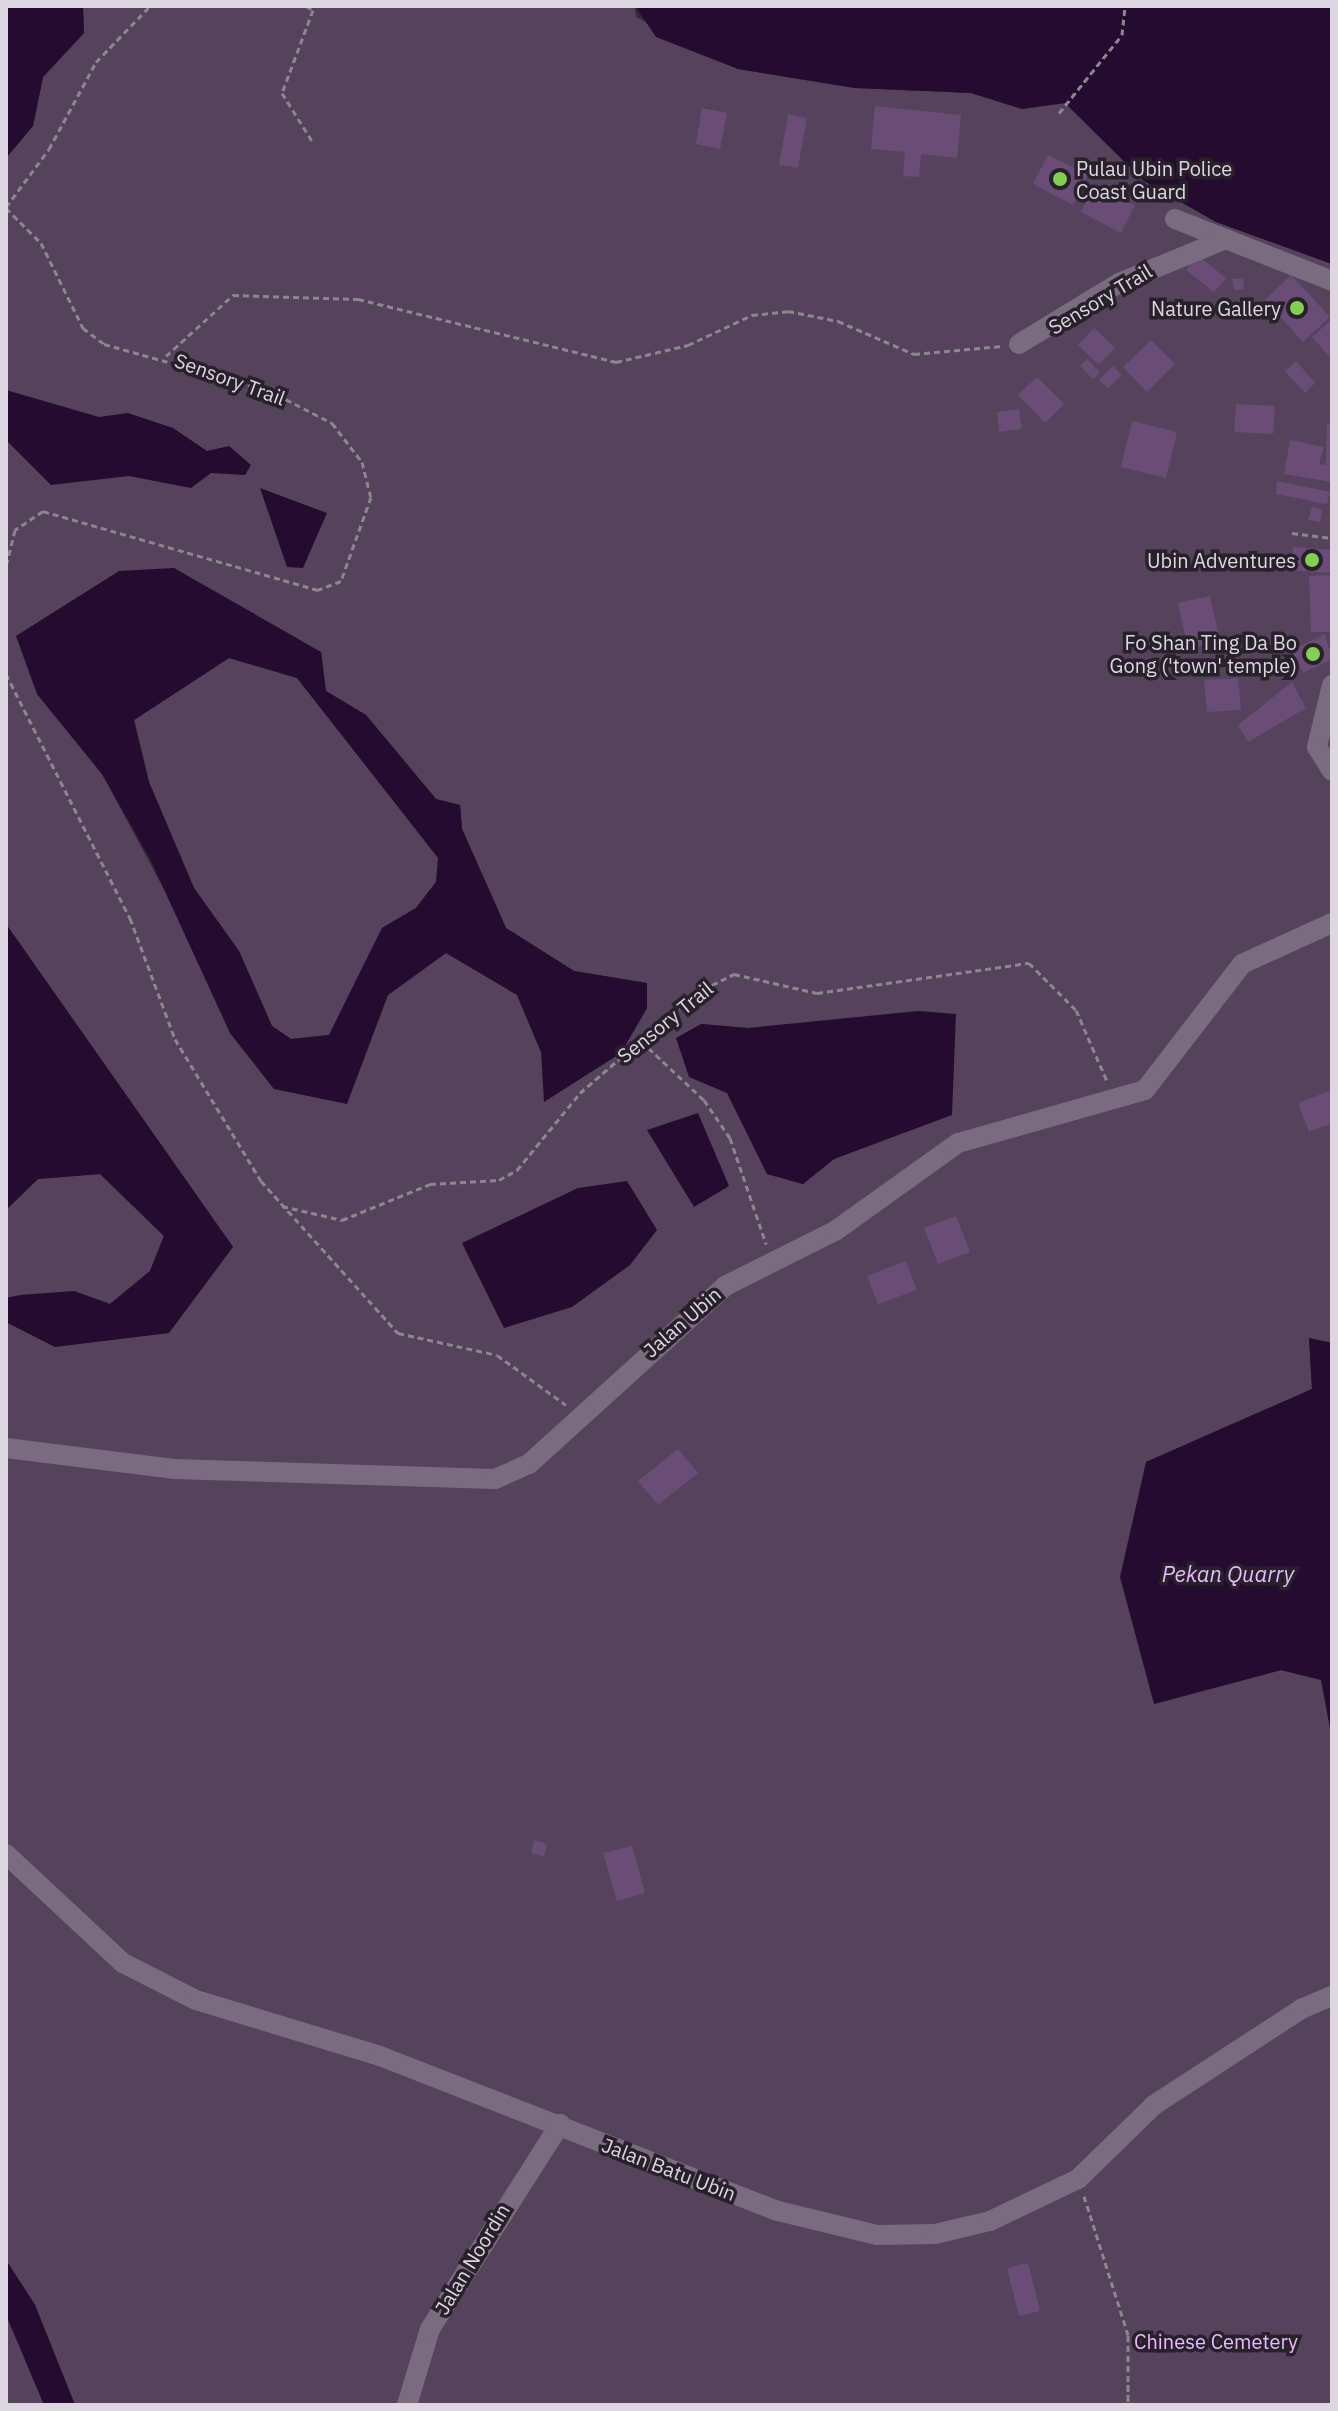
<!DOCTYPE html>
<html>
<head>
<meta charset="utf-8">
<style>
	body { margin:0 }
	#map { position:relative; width:1338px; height:2411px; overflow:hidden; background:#322a35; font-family:"IBM Plex Sans",sans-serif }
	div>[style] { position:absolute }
	.green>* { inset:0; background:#55435c }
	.water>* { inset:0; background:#250b2f }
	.building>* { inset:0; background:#6a4d76 }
	.path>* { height:3px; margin-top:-1.5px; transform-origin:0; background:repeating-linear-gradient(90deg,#8c868f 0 6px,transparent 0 10px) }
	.minor>* { height:20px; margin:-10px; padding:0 10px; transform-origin:10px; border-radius:10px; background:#796c7e }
	.dots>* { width:22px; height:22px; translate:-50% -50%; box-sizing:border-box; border:4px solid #28202b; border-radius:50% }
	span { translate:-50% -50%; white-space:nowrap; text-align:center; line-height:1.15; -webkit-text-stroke:7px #28202b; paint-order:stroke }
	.poi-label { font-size:20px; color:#ddd8e0 }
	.left { translate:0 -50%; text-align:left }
	.right { translate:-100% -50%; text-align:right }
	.street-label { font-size:20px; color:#ddd8e0 }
	.park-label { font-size:20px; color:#eabcfe }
	.water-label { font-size:22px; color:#e8bafc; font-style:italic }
	.frame { position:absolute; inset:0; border:8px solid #ddd8e0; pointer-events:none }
</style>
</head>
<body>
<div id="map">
	<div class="green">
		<div style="clip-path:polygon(evenodd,83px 6px,635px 6px,636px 17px,738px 69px,855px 88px,971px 93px,1022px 109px,1065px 103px,1144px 181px,1216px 222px,1332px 264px,1332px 1343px,1309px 1338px,1312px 1389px,1146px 1462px,1154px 1704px,1281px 1670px,1322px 1680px,1332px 1739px,1332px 2405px,75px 2405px,35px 2305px,6px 2260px,6px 1322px,55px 1347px,233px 1247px,6px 924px,6px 158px,33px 126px,43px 77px,84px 33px,83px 6px,286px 636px,321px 652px,326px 691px,366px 715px,436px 799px,460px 805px,462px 829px,506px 928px,574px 971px,647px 983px,647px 1008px,621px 1053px,541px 1052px,517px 995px,446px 953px,388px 995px,367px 1046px,274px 1089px,230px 1033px,196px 949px,102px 774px,37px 694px,286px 636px,83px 6px,701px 1024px,748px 1028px,952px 1114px,834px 1159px,803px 1184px,767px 1174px,701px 1024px)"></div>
		<div style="clip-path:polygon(229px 658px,297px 678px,439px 858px,436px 882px,416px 908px,382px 928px,329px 1035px,291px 1039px,272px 1026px,239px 951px,194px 888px,149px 782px,134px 720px)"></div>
		<div style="clip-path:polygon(100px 1174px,164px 1236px,150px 1271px,110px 1304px,74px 1291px,6px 1298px,6px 1210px,38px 1179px)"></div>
		<div style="clip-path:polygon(6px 2315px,14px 2326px,44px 2405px,6px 2405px)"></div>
	</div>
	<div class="water">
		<div style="clip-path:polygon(6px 6px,83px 6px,84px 33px,43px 77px,33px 126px,6px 158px)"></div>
		<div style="clip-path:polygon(635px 6px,1332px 6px,1332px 264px,1216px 222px,1144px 181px,1065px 103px,1022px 109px,971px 93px,855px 88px,738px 69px,656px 37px)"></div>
		<div style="clip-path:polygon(6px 390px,99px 417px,128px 413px,173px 428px,207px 451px,229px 446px,251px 465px,245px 475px,211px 473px,191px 488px,129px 476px,51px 485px,6px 440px)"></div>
		<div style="clip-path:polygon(260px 488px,327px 513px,303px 568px,287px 567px)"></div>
		<div style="clip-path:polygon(evenodd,174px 568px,321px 652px,326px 691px,366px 715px,436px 799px,460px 805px,462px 829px,506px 928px,574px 971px,647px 983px,647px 1008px,621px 1053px,544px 1102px,541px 1052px,517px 995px,446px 953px,388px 995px,347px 1104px,274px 1089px,230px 1033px,150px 859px,102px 774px,37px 694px,16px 636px,119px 571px,174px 568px,229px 658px,297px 678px,438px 858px,436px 882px,416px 908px,382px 928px,329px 1035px,291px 1039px,272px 1026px,239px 951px,194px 888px,149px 782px,134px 720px,229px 658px)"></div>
		<div style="clip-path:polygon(6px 924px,233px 1247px,169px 1333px,55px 1347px,6px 1322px,6px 1298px,20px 1295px,74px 1291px,110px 1304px,150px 1271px,164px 1236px,100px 1174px,38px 1179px,6px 1210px)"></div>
		<div style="clip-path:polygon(918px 1011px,956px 1014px,952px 1115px,834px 1159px,803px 1184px,767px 1174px,727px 1093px,689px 1077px,676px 1038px,701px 1024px,748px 1028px)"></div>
		<div style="clip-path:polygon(698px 1113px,729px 1186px,694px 1207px,647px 1130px)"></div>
		<div style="clip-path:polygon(627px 1181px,657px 1230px,630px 1265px,572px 1307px,504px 1328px,462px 1243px,578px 1188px)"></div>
		<div style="clip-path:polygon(1309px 1338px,1332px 1343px,1332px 1739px,1321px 1680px,1281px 1670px,1154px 1704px,1120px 1577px,1146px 1462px,1312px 1389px)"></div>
		<div style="clip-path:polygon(6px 2260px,35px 2305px,75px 2405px,44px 2405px,6px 2315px)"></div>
	</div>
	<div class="building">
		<div style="clip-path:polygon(875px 106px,961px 115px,957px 158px,921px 154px,919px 177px,903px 176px,905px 152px,871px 149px)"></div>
		<div style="clip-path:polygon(702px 108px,727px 113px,720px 149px,696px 144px)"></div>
		<div style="clip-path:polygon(788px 114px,807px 118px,798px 168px,779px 165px)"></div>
		<div style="clip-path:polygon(1048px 155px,1088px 175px,1073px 205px,1033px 184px)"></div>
		<div style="clip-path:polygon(1094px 184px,1135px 205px,1121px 233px,1081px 212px)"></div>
		<div style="clip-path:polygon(1197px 255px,1226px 278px,1214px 292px,1186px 270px)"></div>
		<div style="clip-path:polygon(1291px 275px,1330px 317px,1303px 342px,1265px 300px)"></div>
		<div style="clip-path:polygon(1243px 278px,1244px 289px,1234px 290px,1232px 279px)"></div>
		<div style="clip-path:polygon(1332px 319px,1332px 353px,1329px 356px,1312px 337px)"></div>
		<div style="clip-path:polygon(1094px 328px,1115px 348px,1099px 365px,1078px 345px)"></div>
		<div style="clip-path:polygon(1151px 340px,1175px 364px,1147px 392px,1123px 367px)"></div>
		<div style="clip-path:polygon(1087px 359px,1100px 372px,1093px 379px,1080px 366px)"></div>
		<div style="clip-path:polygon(1296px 361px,1315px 383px,1305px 393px,1285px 371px)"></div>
		<div style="clip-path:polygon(1113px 366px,1122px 375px,1108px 388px,1099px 380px)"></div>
		<div style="clip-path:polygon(1037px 377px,1064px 404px,1045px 423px,1018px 395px)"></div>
		<div style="clip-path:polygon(1236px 404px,1275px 406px,1273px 434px,1234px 432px)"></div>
		<div style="clip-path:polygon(1019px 409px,1022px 429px,999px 432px,997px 412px)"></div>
		<div style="clip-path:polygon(1132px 421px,1177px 432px,1166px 478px,1121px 467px)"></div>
		<div style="clip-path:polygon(1327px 423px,1332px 424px,1332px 482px,1284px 474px,1290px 440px,1324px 447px,1319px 464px,1326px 465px)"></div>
		<div style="clip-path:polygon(1277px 481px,1330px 492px,1327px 504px,1276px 494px)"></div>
		<div style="clip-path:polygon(1312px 507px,1322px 510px,1320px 522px,1308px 520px)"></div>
		<div style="clip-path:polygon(1293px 547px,1332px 550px,1332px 573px,1292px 570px)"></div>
		<div style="clip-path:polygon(1332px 575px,1332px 632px,1311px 632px,1309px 576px)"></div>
		<div style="clip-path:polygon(1210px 596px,1220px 642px,1188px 649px,1178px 603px)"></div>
		<div style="clip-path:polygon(1325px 634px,1332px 659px,1303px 673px,1292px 650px)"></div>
		<div style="clip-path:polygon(1238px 678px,1241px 710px,1207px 712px,1204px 680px)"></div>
		<div style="clip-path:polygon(1292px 682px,1306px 708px,1248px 742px,1238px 725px)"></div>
		<div style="clip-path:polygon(1332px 1090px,1332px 1123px,1309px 1132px,1298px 1103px)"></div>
		<div style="clip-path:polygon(956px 1216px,970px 1252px,938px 1264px,924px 1228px)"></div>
		<div style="clip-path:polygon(906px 1261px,917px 1290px,878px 1304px,867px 1276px)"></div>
		<div style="clip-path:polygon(678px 1449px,698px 1473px,658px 1505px,638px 1481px)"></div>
		<div style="clip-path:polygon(534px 1840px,547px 1844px,544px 1857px,531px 1853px)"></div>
		<div style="clip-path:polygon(632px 1846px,645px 1893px,617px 1901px,603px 1853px)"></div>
		<div style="clip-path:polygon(1028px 2263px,1040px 2311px,1019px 2316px,1007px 2268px)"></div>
	</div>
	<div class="path">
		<div style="left:306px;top:6px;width:8px;rotate:30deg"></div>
		<div style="left:313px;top:10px;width:89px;rotate:110.5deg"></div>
		<div style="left:282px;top:93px;width:60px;rotate:57.9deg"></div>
		<div style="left:1059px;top:113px;width:100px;rotate:-51.1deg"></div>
		<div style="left:1122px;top:35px;width:29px;rotate:-84deg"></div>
		<div style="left:6px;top:207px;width:72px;rotate:-53.4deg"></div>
		<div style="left:49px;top:149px;width:99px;rotate:-61.6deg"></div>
		<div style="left:96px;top:62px;width:78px;rotate:-46deg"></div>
		<div style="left:6px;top:208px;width:49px;rotate:45deg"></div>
		<div style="left:41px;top:243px;width:95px;rotate:63.7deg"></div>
		<div style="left:83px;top:328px;width:26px;rotate:37deg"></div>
		<div style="left:104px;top:344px;width:170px;rotate:15.7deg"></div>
		<div style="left:268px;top:390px;width:72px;rotate:27.3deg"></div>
		<div style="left:332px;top:423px;width:49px;rotate:52.4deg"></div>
		<div style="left:362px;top:462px;width:36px;rotate:76deg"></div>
		<div style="left:371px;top:497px;width:89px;rotate:109.7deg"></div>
		<div style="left:341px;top:581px;width:25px;rotate:159deg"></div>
		<div style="left:318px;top:590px;width:286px;rotate:-164deg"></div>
		<div style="left:43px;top:511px;width:34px;rotate:146deg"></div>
		<div style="left:15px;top:530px;width:38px;rotate:104deg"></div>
		<div style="left:166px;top:356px;width:91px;rotate:-42.3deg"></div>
		<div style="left:233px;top:295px;width:125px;rotate:1.8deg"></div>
		<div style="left:358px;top:299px;width:266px;rotate:13.7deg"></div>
		<div style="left:616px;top:362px;width:74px;rotate:-13.3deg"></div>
		<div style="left:688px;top:345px;width:71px;rotate:-25.1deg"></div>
		<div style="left:752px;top:315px;width:36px;rotate:-6deg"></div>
		<div style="left:788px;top:311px;width:51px;rotate:11.3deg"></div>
		<div style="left:838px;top:321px;width:83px;rotate:23.5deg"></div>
		<div style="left:914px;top:354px;width:88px;rotate:-5.2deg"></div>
		<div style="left:1292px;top:533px;width:40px;rotate:7.1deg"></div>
		<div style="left:6px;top:674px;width:274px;rotate:63.1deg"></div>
		<div style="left:130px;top:918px;width:129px;rotate:69.6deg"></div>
		<div style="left:175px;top:1039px;width:166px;rotate:58.8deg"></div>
		<div style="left:261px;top:1181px;width:205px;rotate:48deg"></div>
		<div style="left:398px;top:1333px;width:101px;rotate:12.5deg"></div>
		<div style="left:497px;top:1355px;width:85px;rotate:35.9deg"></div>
		<div style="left:641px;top:1041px;width:86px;rotate:43.1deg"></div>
		<div style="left:704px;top:1100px;width:46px;rotate:55.6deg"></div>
		<div style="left:730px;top:1138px;width:112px;rotate:71.2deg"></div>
		<div style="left:282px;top:1206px;width:62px;rotate:13.1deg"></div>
		<div style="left:342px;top:1220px;width:95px;rotate:-22.2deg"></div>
		<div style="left:430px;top:1184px;width:69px;rotate:-3.3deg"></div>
		<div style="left:499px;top:1180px;width:21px;rotate:-29deg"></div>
		<div style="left:517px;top:1170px;width:99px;rotate:-50.7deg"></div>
		<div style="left:580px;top:1093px;width:151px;rotate:-41deg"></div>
		<div style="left:694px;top:994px;width:45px;rotate:-26.6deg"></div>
		<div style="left:734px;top:974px;width:85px;rotate:12.9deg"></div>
		<div style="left:817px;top:993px;width:214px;rotate:-8.1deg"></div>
		<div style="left:1029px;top:963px;width:66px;rotate:45deg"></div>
		<div style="left:1076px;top:1010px;width:77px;rotate:66.4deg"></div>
		<div style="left:1084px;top:2196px;width:146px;rotate:72.4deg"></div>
		<div style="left:1128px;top:2335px;width:70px;rotate:90deg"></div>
	</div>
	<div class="minor">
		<div style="left:1175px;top:219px;width:169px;rotate:21.5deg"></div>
		<div style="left:1019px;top:344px;width:117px;rotate:-31.4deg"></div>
		<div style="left:1119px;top:283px;width:116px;rotate:-22.4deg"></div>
		<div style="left:1332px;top:685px;width:64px;rotate:103.6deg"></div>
		<div style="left:1317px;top:747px;width:28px;rotate:58deg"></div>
		<div style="left:6px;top:1448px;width:169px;rotate:7.1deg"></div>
		<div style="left:174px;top:1469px;width:321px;rotate:1.8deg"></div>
		<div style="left:495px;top:1479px;width:37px;rotate:-24deg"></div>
		<div style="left:529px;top:1464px;width:265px;rotate:-42.2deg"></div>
		<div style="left:725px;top:1286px;width:123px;rotate:-26.6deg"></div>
		<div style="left:835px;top:1231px;width:151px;rotate:-35.6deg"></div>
		<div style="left:958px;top:1143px;width:194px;rotate:-15.8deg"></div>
		<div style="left:1145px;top:1090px;width:159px;rotate:-52.4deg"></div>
		<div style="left:1242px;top:964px;width:99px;rotate:-24.5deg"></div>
		<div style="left:6px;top:1854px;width:160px;rotate:43deg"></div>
		<div style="left:123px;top:1963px;width:82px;rotate:26.9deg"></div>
		<div style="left:196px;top:2000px;width:192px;rotate:16.9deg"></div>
		<div style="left:380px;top:2056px;width:423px;rotate:21.3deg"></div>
		<div style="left:774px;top:2210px;width:106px;rotate:13.6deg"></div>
		<div style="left:877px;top:2235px;width:58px;rotate:-1deg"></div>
		<div style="left:935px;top:2234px;width:57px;rotate:-13.3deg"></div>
		<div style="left:990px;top:2221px;width:98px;rotate:-25.5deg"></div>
		<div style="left:1078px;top:2179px;width:106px;rotate:-44.2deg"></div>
		<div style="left:1154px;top:2105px;width:176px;rotate:-33.1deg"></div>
		<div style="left:1301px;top:2009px;width:34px;rotate:-23deg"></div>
		<div style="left:407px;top:2405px;width:79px;rotate:-73.2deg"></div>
		<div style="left:430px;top:2329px;width:243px;rotate:-57.6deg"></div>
	</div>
	<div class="dots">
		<div style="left:1060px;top:179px;background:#81d051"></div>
		<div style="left:1297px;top:308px;background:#81d051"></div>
		<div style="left:1312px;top:560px;background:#81d051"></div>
		<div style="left:1313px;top:654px;background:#81d051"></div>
	</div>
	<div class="poi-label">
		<span class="left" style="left:1076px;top:180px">Pulau Ubin Police<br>Coast Guard</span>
		<span class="right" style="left:1281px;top:308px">Nature Gallery</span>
		<span class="right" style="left:1296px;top:560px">Ubin Adventures</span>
		<span class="right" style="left:1297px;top:654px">Fo Shan Ting Da Bo<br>Gong ('town' temple)</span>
	</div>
	<div class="street-label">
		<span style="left:1100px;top:299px;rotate:-31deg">Sensory Trail</span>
		<span style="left:230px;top:379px;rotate:20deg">Sensory Trail</span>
		<span style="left:665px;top:1022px;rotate:-39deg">Sensory Trail</span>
		<span style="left:682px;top:1322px;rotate:-41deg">Jalan Ubin</span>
		<span style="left:669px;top:2169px;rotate:21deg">Jalan Batu Ubin</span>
		<span style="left:472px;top:2259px;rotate:-59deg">Jalan Noordin</span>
	</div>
	<div class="park-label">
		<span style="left:1216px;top:2341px">Chinese Cemetery</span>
	</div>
	<div class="water-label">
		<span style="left:1228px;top:1574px">Pekan Quarry</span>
	</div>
	<div class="frame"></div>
</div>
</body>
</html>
